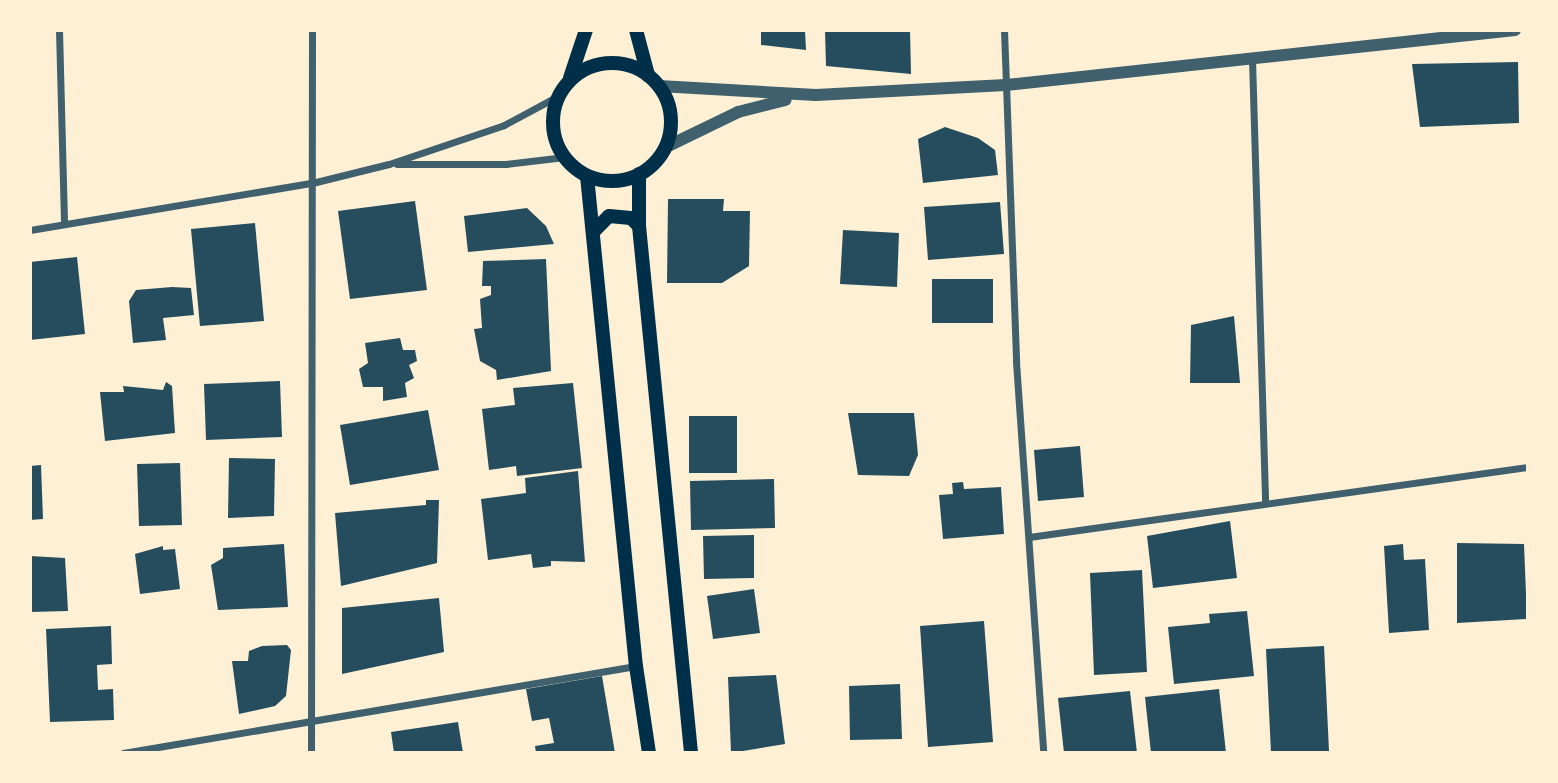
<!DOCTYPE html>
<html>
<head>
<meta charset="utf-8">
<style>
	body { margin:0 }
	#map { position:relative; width:1558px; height:783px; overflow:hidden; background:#fdf0d5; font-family:"IBM Plex Sans",sans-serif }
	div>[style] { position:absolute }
	.building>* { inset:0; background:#264d5e }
	.minor>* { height:7px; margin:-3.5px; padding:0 3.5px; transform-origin:3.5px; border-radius:3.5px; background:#3f606c }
	.tertiary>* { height:12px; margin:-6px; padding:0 6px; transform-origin:6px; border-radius:6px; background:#3f606c }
	.secondary>* { height:14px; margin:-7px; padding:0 7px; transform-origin:7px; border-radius:7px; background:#003049 }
	.secondary>.ring { margin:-7px; padding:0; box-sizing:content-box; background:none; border:14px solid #003049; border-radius:50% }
	span { translate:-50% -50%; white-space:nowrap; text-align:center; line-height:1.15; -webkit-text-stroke:6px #fdf0d5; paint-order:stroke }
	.frame { position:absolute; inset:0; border:32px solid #fdf0d5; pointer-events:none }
</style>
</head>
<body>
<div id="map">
	<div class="building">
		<div style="clip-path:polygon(761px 30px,805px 30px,806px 50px,761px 45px)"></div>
		<div style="clip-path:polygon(825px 30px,910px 30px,911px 74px,826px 66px)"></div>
		<div style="clip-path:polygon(1518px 62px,1519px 123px,1420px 127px,1412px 64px)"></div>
		<div style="clip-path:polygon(945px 127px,978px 138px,995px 150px,998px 175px,923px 183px,918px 139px)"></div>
		<div style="clip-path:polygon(668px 199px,724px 199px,723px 211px,750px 211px,749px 266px,722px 283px,667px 283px)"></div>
		<div style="clip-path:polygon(415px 201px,427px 290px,350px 299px,338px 211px)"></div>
		<div style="clip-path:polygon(1000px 202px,1004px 254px,928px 260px,924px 207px)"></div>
		<div style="clip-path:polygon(527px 208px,546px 226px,554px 244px,468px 252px,464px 216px)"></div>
		<div style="clip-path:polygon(255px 223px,264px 321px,200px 326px,191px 229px)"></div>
		<div style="clip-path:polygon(843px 230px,899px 233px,897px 287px,840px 284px)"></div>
		<div style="clip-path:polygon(77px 257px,85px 334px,30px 340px,30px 262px)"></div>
		<div style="clip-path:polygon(546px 259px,551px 371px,497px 380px,496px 370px,480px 361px,474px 329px,482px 328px,480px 299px,491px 295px,491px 286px,482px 286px,483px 261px)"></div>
		<div style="clip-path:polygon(932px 279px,993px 279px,993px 323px,932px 323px)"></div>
		<div style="clip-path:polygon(172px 287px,191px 288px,194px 315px,163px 318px,166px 340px,133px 343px,129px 301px,136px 290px)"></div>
		<div style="clip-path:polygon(1234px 316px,1240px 383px,1190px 383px,1191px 325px)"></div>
		<div style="clip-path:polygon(400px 338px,403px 350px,415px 350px,417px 361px,409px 365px,414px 378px,405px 383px,407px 397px,383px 401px,383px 387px,363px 387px,359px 369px,368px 363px,365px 343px)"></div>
		<div style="clip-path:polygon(280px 381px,282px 437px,206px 440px,204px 384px)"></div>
		<div style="clip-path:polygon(166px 382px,172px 386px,175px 433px,105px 441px,100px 392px,124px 392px,123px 386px,163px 390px)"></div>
		<div style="clip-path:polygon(573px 383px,582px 468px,517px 476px,516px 466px,489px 470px,482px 409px,515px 405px,513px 388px)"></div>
		<div style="clip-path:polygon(428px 410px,439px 470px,350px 485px,340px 425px)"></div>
		<div style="clip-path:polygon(848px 413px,914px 413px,918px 455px,909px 476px,858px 475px)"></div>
		<div style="clip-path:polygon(689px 416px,737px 416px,737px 473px,689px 473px)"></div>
		<div style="clip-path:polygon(1080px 446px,1084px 497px,1038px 501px,1034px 450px)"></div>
		<div style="clip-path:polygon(229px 458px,275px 459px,274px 516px,228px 518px)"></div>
		<div style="clip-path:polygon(180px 463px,182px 525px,139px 526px,137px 464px)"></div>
		<div style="clip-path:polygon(41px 465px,43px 519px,30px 520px,30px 466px)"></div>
		<div style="clip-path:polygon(578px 471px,585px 562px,551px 561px,551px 566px,533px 568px,531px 554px,488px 560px,481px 499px,526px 493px,525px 478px)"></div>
		<div style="clip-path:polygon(774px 479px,775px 528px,691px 530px,690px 481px)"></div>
		<div style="clip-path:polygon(963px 482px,964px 489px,1001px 487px,1004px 534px,943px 539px,939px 495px,953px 494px,952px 483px)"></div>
		<div style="clip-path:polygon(426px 500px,439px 500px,437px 563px,341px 586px,335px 513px,426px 505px)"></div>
		<div style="clip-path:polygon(1230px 521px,1237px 578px,1153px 588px,1147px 536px)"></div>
		<div style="clip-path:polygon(754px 535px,754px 578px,704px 579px,703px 536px)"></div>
		<div style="clip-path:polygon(1457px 543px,1524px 544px,1527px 619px,1457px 623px)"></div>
		<div style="clip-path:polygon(284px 544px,288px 607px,218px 610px,211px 565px,223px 558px,223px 548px)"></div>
		<div style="clip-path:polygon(1403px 544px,1404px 560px,1425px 559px,1429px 630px,1389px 633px,1384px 546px)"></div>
		<div style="clip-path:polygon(163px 546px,163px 550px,175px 549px,180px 589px,140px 594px,135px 554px)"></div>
		<div style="clip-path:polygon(30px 556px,65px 558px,68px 611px,30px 612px)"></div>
		<div style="clip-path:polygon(1142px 570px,1147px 672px,1094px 675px,1090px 573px)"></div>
		<div style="clip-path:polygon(754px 589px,760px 633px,713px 639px,707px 596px)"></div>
		<div style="clip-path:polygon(439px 598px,444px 652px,342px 674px,342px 608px)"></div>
		<div style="clip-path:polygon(1247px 611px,1254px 676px,1174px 684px,1168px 627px,1210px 623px,1209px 614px)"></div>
		<div style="clip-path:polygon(984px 621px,993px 742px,928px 747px,920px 626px)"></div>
		<div style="clip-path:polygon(111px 626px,112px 664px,97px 665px,98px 690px,113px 689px,114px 720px,50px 722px,46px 629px)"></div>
		<div style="clip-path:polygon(287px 645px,291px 650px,286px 696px,275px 706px,239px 714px,232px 661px,248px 661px,249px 651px,262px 646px)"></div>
		<div style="clip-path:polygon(1324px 646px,1329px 751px,1271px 753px,1266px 649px)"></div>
		<div style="clip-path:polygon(776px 675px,785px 744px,731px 753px,728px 677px)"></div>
		<div style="clip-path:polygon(602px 676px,615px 753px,536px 753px,535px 746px,554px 743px,549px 718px,532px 721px,526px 689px)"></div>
		<div style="clip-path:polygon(900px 684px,902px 739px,850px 740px,849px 686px)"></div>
		<div style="clip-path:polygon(1219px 689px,1226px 753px,1151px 753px,1145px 697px)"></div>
		<div style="clip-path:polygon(1130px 691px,1137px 753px,1064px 753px,1058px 698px)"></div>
		<div style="clip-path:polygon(458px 722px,463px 753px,394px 753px,391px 732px)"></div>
	</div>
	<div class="minor">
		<div style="left:59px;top:30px;width:193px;rotate:88.5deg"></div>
		<div style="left:1004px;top:30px;width:332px;rotate:87.9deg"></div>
		<div style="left:1016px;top:362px;width:392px;rotate:86deg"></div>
		<div style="left:1252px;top:59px;width:442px;rotate:88.3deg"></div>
		<div style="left:397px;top:164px;width:109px"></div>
		<div style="left:506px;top:164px;width:59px;rotate:-6.8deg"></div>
		<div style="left:30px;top:230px;width:286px;rotate:-9.5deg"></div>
		<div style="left:312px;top:183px;width:79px;rotate:-13.9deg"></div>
		<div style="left:389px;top:164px;width:121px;rotate:-18.7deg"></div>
		<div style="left:504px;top:125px;width:61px;rotate:-28.2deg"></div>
		<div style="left:1029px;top:537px;width:504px;rotate:-7.99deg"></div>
		<div style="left:123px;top:753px;width:520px;rotate:-9.63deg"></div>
		<div style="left:311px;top:753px;width:723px;rotate:-89.92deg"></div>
	</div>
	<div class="tertiary">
		<div style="left:659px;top:86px;width:157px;rotate:3.3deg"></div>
		<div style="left:816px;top:95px;width:190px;rotate:-3deg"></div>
		<div style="left:1006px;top:85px;width:512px;rotate:-6.17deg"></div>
		<div style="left:666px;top:147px;width:80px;rotate:-25.9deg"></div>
		<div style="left:738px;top:112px;width:49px;rotate:-14.3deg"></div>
	</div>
	<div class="secondary">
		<div style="left:636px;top:30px;width:47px;rotate:75.1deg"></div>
		<div class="ring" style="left:553px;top:63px;width:104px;height:104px"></div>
		<div style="left:570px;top:78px;width:51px;rotate:-71.6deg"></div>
		<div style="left:639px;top:174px;width:52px;rotate:90deg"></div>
		<div style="left:639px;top:226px;width:530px;rotate:84.36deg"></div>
		<div style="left:587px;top:176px;width:492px;rotate:84.3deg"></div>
		<div style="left:636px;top:666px;width:88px;rotate:81.5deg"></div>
		<div style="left:594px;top:231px;width:21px;rotate:-45deg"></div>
		<div style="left:609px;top:216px;width:22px;rotate:5deg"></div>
		<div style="left:631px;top:218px;width:11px;rotate:45deg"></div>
	</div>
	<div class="frame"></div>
</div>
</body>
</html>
